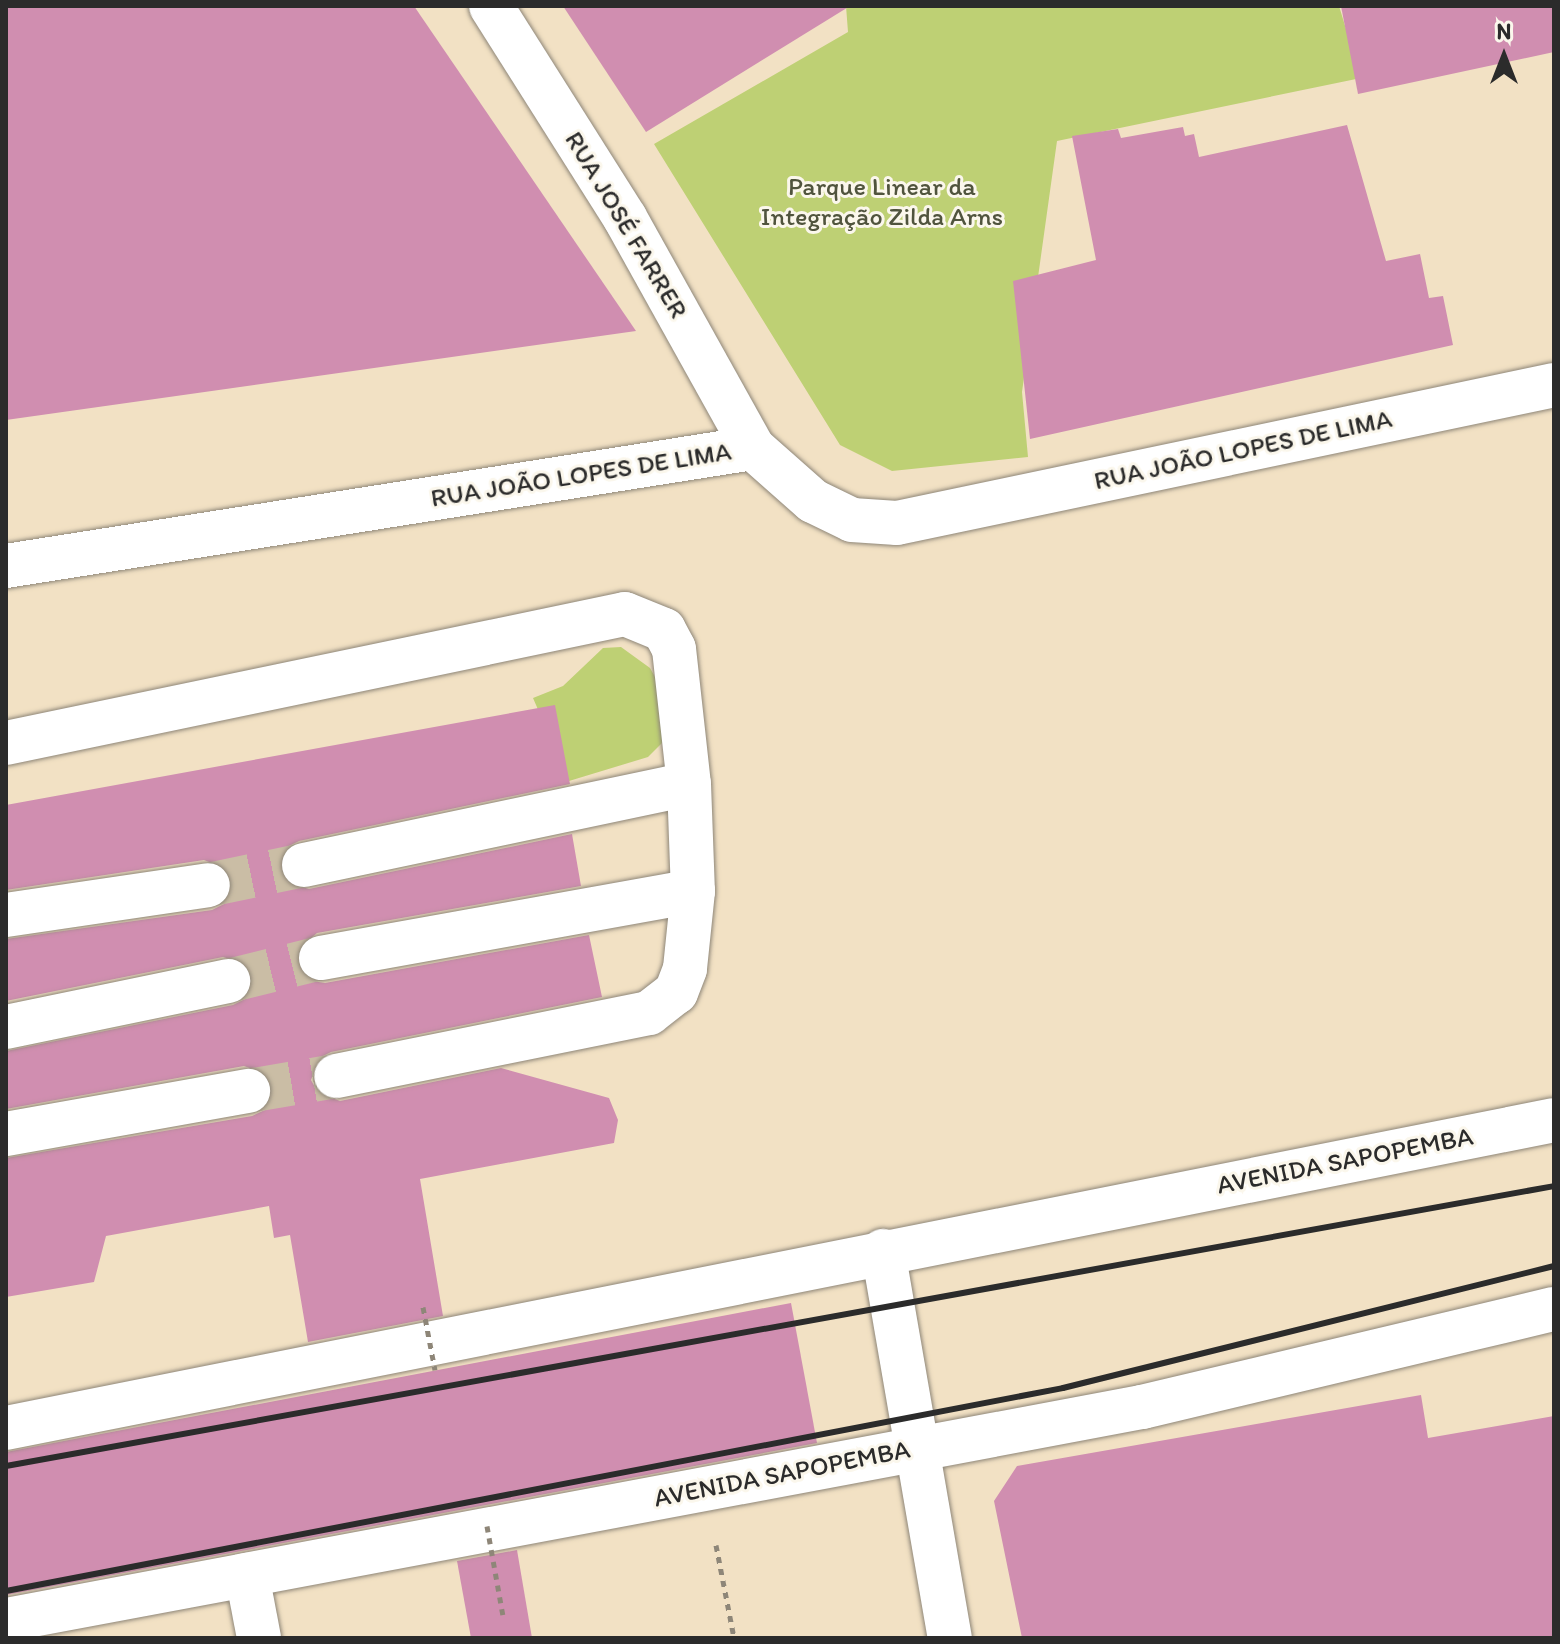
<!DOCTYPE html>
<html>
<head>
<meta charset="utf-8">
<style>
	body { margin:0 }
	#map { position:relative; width:1560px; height:1644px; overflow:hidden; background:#f2e1c4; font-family:Itim,sans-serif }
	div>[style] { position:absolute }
	.green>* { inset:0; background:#bed074 }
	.building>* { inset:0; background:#d08eb0 }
	.minor-tunnel>* { height:44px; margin-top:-22px; transform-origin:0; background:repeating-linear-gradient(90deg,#cabda5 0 44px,transparent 0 66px) }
	.path>* { height:5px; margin-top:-2.5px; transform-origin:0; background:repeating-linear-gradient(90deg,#8e8678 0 6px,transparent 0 12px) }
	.roads { filter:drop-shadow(0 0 2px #8e8678) drop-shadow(0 0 2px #8e8678) }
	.minor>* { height:44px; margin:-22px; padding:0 22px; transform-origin:22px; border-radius:22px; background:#fff }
	.major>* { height:44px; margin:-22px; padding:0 22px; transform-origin:22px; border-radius:22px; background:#fff }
	.rail>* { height:6px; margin:-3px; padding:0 3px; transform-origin:3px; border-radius:3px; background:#2b2b2b }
	.path-bridge>* { height:5px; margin-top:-2.5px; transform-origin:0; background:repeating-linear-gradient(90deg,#8e8678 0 6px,transparent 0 12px) }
	span { translate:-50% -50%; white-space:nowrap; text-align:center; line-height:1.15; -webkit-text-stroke:6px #fbf7ec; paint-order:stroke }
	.park-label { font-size:26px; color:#50543d }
	.street-label { font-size:26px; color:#2b2b2b }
	.frame { position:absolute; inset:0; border:8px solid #2b2b2b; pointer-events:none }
	.north { position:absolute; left:1464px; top:16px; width:80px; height:80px; -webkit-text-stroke:6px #fbf7ec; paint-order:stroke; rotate:0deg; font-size:22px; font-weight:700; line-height:32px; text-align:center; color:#2b2b2b }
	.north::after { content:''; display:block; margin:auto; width:28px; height:36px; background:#2b2b2b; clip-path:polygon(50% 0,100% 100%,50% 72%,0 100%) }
</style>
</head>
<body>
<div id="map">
	<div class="green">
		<div style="clip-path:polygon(846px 6px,1339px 6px,1361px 78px,1057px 141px,1022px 392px,1028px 457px,892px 471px,840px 445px,654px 144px,848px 32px)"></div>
		<div style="clip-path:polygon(621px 647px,650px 668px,664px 693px,664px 741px,648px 757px,569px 781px,533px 698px,563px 686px,603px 648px)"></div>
	</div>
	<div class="building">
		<div style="clip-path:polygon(6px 6px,414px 6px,636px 331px,6px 420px)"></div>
		<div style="clip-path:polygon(563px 6px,850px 6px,646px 132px)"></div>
		<div style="clip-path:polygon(1341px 6px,1554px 6px,1554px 52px,1358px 94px)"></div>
		<div style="clip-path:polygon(1347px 125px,1386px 261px,1420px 254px,1429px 298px,1443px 296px,1453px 345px,1030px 439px,1013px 281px,1096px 260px,1072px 136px,1118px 129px,1121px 138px,1183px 127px,1185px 136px,1194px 134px,1199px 157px)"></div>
		<div style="clip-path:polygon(555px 705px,570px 784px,299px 841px,287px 847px,279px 869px,286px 882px,309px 889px,572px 834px,581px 886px,317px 933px,298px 949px,297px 963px,312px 981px,325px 983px,589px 935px,602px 997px,331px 1052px,319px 1058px,311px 1080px,318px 1093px,340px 1101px,501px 1068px,609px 1098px,618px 1120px,614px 1143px,420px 1179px,443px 1316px,308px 1342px,290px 1235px,274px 1238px,269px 1206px,106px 1236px,94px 1282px,6px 1297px,6px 1158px,252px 1116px,265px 1110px,273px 1087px,267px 1074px,244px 1066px,6px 1109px,6px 1051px,233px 1005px,245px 999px,253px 977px,246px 964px,223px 957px,6px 1001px,6px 939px,212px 910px,224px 904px,233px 882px,227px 869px,204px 860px,6px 890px,6px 805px)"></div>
		<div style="clip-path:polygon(791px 1303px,817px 1443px,6px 1595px,6px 1452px)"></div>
		<div style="clip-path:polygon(1421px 1395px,1428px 1438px,1554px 1416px,1554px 1638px,1022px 1638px,994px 1501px,1017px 1466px)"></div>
		<div style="clip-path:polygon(517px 1550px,532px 1638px,471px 1638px,457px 1561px)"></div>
	</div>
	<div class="minor-tunnel">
		<div style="left:208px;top:885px;width:98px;rotate:-11.8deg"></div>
		<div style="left:228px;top:981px;width:96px;rotate:-13.9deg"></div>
		<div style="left:248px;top:1091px;width:89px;rotate:-9.7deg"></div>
	</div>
	<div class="path">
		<div style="left:716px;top:1545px;width:95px;rotate:79deg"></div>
	</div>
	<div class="roads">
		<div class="minor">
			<div style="left:491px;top:6px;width:251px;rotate:57.7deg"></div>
			<div style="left:625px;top:218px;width:263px;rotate:60.9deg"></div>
			<div style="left:753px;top:448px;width:80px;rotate:41.5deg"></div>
			<div style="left:813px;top:501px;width:43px;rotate:26deg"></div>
			<div style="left:852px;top:520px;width:45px;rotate:3.8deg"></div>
			<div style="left:897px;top:523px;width:671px;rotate:-11.86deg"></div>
			<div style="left:6px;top:566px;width:756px;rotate:-8.98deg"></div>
			<div style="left:6px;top:743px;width:632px;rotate:-11.77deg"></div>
			<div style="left:625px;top:614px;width:42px;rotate:22.3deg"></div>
			<div style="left:664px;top:630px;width:21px;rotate:62deg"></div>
			<div style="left:674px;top:649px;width:136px;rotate:83.7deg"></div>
			<div style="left:689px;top:784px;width:107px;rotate:87.9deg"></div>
			<div style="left:693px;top:891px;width:78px;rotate:95.9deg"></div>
			<div style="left:685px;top:969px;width:25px;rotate:111deg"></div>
			<div style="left:676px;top:992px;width:34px;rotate:142deg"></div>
			<div style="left:649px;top:1013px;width:319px;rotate:168.6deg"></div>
			<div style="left:304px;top:865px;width:393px;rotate:-11.9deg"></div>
			<div style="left:6px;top:915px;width:204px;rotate:-8.4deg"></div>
			<div style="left:321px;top:958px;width:378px;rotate:-10.2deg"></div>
			<div style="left:6px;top:1027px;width:227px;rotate:-11.7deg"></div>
			<div style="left:6px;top:1134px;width:246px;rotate:-10.1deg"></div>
			<div style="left:883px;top:1251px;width:393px;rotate:80.2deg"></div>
			<div style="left:247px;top:1575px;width:64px;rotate:79.2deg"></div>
		</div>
		<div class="major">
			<div style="left:6px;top:1428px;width:1578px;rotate:-11.25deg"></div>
			<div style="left:6px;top:1620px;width:1156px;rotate:-10.62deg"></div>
			<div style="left:1142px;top:1407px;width:423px;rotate:-13.4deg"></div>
		</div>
	</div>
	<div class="rail">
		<div style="left:6px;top:1466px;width:1573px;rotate:-10.25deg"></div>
		<div style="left:6px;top:1591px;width:1076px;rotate:-10.87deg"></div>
		<div style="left:1063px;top:1388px;width:506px;rotate:-13.95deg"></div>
	</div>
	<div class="path-bridge">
		<div style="left:423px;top:1307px;width:64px;rotate:79.2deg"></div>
		<div style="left:487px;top:1526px;width:91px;rotate:79.9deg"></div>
	</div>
	<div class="park-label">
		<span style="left:882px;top:202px">Parque Linear da<br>Integração Zilda Arns</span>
	</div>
	<div class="street-label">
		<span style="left:626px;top:225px;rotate:59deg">RUA JOSÉ FARRER</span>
		<span style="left:1243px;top:450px;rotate:-12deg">RUA JOÃO LOPES DE LIMA</span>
		<span style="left:581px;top:475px;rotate:-9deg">RUA JOÃO LOPES DE LIMA</span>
		<span style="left:1345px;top:1161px;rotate:-11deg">AVENIDA SAPOPEMBA</span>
		<span style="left:782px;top:1474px;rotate:-11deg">AVENIDA SAPOPEMBA</span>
	</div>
	<div class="frame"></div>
	<div class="north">N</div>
</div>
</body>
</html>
